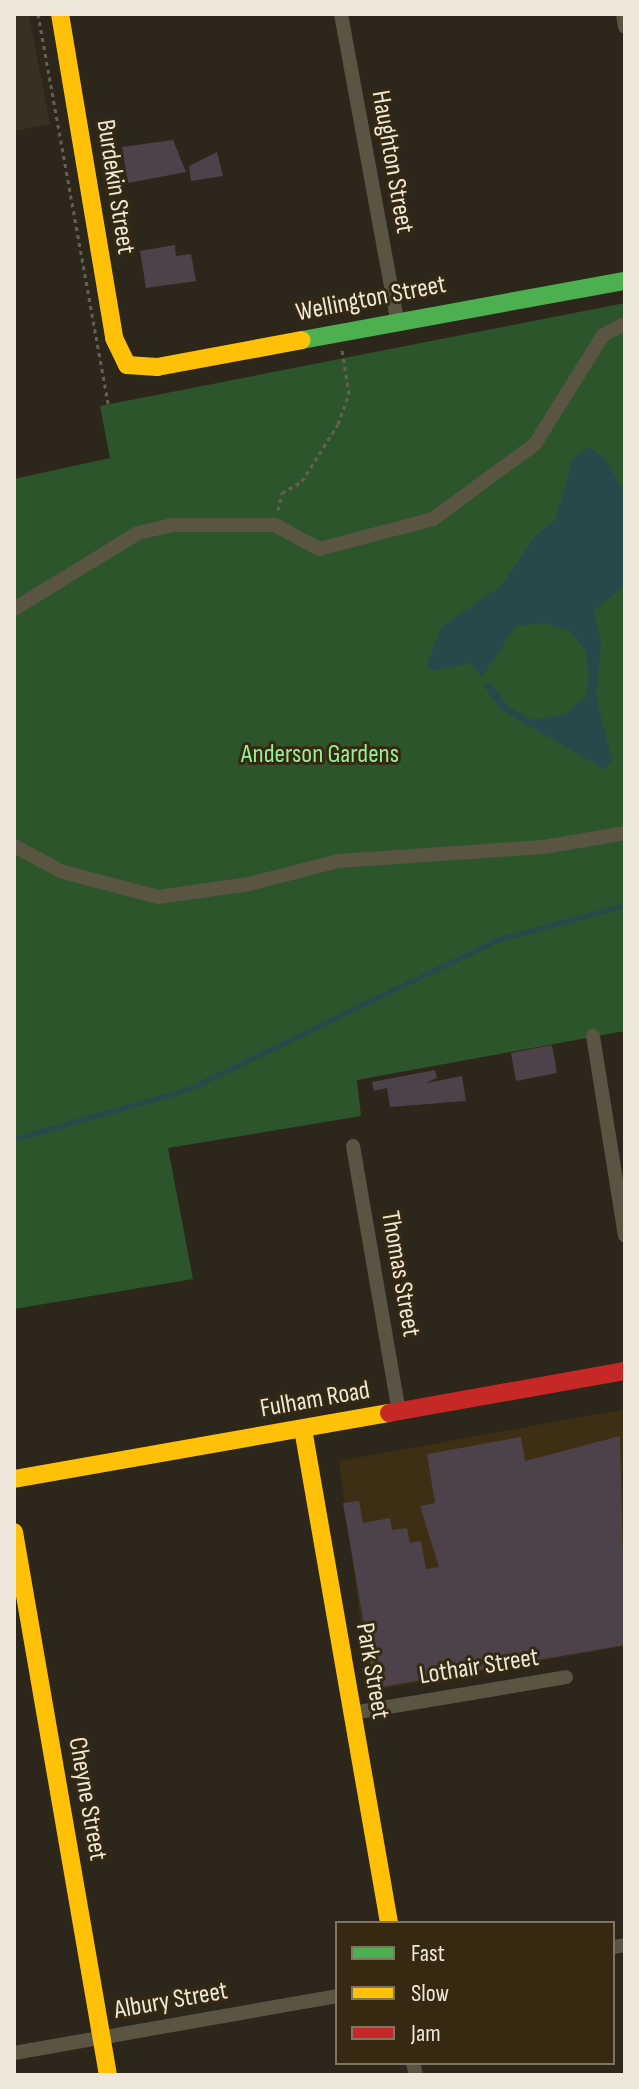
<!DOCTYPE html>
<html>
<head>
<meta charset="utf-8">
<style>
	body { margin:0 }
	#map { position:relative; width:639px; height:2089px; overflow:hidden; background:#2d261a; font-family:"Sofia Sans Condensed",sans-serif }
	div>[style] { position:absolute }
	.built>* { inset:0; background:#3d2f13 }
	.education>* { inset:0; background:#383020 }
	.green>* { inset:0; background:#2d552c }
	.water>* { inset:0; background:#264a4c }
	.stream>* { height:5px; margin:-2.5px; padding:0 2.5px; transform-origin:2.5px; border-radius:2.5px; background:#264a4c }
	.building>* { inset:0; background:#4d4249 }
	.path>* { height:3px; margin-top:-1.5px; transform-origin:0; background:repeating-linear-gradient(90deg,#656152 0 4px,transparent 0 8px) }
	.street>* { height:14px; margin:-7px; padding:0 7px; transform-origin:7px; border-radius:7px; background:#5a5542 }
	.fast>* { height:18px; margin:-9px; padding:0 9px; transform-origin:9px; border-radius:9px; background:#4caf50 }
	.slow>* { height:18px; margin:-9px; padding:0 9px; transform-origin:9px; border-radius:9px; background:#ffc107 }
	.jam>* { height:18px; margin:-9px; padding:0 9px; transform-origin:9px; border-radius:9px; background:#c62828 }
	span { translate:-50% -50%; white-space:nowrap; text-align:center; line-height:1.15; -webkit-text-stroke:6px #352912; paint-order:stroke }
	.street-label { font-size:26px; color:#efe8da }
	.park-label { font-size:26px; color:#96ef98 }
	.frame { position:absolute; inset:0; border:16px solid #efe8da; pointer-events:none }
	.legend { position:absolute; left:335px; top:1921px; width:280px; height:144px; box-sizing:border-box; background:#352912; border:2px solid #7f7562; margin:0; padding:10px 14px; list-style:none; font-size:24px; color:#efe8da }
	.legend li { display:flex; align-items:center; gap:16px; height:40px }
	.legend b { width:40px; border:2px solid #7f7562 }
</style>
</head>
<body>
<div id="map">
	<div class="built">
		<div style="clip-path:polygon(625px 1409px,625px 1646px,370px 1691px,339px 1461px)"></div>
	</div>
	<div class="education">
		<div style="clip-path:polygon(14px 14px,29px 14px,50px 124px,14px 131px)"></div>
	</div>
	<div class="green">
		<div style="clip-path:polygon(625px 303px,625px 1031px,357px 1080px,361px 1116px,168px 1148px,193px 1279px,14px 1309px,14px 479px,110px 458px,100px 406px)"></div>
	</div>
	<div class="water">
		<div style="clip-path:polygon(588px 447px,606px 459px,625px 494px,625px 586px,594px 610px,601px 643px,596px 697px,612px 760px,605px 770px,500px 709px,483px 685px,491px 683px,508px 706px,533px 720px,565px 714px,586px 696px,589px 677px,586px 651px,570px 631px,544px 623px,516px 626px,482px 677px,471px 663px,432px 671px,427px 664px,441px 627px,501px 586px,535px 536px,555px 520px,573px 459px)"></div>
	</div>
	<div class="stream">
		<div style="left:14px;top:1139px;width:181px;rotate:-16deg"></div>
		<div style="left:188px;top:1089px;width:342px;rotate:-25.8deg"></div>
		<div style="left:496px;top:940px;width:134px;rotate:-15.2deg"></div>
	</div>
	<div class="building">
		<div style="clip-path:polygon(173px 140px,186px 172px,128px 183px,122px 147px)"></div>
		<div style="clip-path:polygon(217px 152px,223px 176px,191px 181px,189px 166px)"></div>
		<div style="clip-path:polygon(175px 245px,176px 256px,191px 254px,196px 281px,146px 288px,140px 251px)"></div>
		<div style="clip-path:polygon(552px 1045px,557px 1073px,516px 1081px,511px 1053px)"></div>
		<div style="clip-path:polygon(435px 1070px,437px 1078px,426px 1083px,462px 1076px,466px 1101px,390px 1107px,387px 1088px,374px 1091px,372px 1082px)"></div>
		<div style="clip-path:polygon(620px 1436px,625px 1645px,375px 1688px,343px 1503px,359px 1501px,363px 1523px,390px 1518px,392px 1530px,407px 1528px,410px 1543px,421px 1541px,426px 1569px,439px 1567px,420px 1506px,435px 1503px,427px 1454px,521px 1437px,525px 1461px)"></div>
	</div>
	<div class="path">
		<div style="left:38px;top:14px;width:400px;rotate:79.8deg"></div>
		<div style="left:278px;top:510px;width:17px;rotate:-77deg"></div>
		<div style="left:282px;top:493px;width:23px;rotate:-31deg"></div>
		<div style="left:302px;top:481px;width:67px;rotate:-57.7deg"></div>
		<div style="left:338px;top:424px;width:32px;rotate:-70deg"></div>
		<div style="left:349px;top:394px;width:45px;rotate:-99deg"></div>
	</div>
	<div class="street">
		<div style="left:341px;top:14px;width:310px;rotate:79.6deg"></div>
		<div style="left:623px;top:14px;width:13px;rotate:81deg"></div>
		<div style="left:14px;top:609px;width:145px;rotate:-31.5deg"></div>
		<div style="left:138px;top:533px;width:36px;rotate:-13deg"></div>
		<div style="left:173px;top:525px;width:102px"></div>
		<div style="left:275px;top:525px;width:50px;rotate:28.6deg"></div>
		<div style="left:319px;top:549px;width:118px;rotate:-14.7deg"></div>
		<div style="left:433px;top:519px;width:127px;rotate:-36.3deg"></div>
		<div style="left:535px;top:444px;width:128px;rotate:-58deg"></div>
		<div style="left:603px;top:335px;width:25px;rotate:-27deg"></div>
		<div style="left:14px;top:846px;width:55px;rotate:28deg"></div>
		<div style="left:63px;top:872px;width:98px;rotate:14.7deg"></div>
		<div style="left:158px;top:897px;width:92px;rotate:-8.1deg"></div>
		<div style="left:249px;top:884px;width:92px;rotate:-14.5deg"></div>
		<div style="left:338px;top:861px;width:206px;rotate:-3.9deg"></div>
		<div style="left:544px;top:847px;width:82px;rotate:-9.8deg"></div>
		<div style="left:593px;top:1036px;width:202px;rotate:80.9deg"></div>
		<div style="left:353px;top:1146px;width:269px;rotate:80.2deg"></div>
		<div style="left:352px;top:1713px;width:217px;rotate:-9.5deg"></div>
		<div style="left:613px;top:1947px;width:12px;rotate:-9deg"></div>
		<div style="left:14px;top:2053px;width:328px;rotate:-10deg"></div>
		<div style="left:413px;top:2063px;width:12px;rotate:76deg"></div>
	</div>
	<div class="fast">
		<div style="left:302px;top:340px;width:328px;rotate:-10.4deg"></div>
	</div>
	<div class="slow">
		<div style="left:60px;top:14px;width:328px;rotate:80.5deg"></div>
		<div style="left:114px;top:338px;width:30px;rotate:64deg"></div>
		<div style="left:127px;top:365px;width:30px;rotate:4deg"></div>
		<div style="left:157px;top:367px;width:147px;rotate:-10.5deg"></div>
		<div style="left:303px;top:1429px;width:501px;rotate:80.12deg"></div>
		<div style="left:14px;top:1479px;width:381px;rotate:-10deg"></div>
		<div style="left:14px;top:1532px;width:551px;rotate:80.18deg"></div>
	</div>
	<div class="jam">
		<div style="left:389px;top:1413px;width:240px;rotate:-10.1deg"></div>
	</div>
	<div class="street-label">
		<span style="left:392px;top:162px;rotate:80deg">Haughton Street</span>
		<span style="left:115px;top:187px;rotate:81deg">Burdekin Street</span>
		<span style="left:371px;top:299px;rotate:-11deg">Wellington Street</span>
		<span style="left:400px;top:1274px;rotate:80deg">Thomas Street</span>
		<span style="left:315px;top:1400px;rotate:-10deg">Fulham Road</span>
		<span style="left:479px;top:1667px;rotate:-9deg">Lothair Street</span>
		<span style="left:372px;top:1671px;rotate:80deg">Park Street</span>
		<span style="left:87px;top:1799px;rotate:80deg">Cheyne Street</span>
		<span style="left:171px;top:2001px;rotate:-10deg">Albury Street</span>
	</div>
	<div class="park-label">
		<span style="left:320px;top:755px">Anderson Gardens</span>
	</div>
	<div class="frame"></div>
	<ul class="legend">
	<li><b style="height:10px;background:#4caf50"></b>Fast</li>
	<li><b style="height:10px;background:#ffc107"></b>Slow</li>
	<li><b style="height:10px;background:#c62828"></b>Jam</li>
	</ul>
</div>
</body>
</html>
